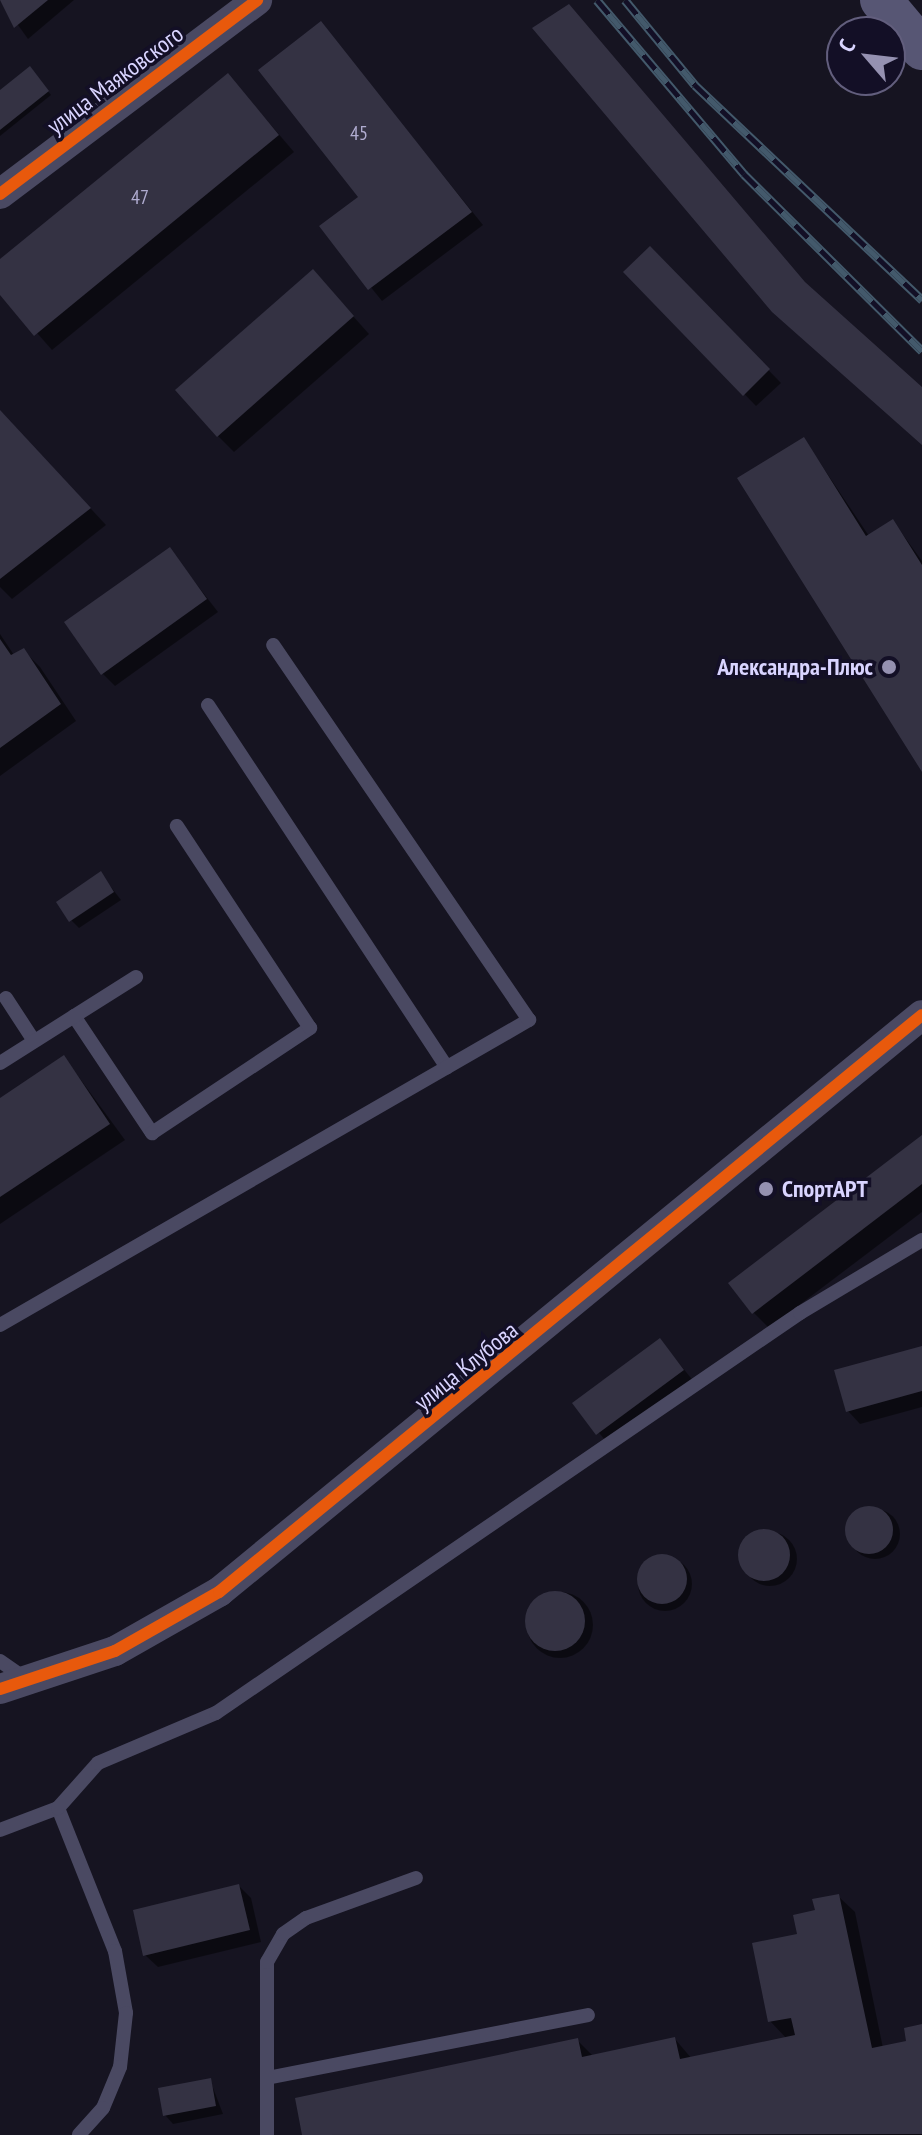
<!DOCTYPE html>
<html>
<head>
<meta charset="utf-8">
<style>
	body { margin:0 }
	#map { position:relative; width:922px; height:2135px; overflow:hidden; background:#161421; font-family:"PT Sans Narrow",sans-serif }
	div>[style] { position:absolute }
	.shadow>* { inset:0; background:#0007 }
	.round { border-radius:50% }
	.building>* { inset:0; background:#343243 }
	.service>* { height:14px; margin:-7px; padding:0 7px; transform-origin:7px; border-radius:7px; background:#4a4962 }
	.minor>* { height:30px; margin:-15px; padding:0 15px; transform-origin:15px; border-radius:15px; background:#4a4962 }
	.secondary>* { height:42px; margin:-21px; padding:0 21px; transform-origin:21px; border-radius:21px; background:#575674 }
	.rail>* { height:9px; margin-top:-4.5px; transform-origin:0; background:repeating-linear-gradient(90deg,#130f26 0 18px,#43596b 0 36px); box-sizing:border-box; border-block:2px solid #43596b }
	.cycleway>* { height:12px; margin:-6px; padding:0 6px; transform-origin:6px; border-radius:6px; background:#e8590c }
	.dots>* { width:22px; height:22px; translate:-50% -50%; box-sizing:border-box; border:4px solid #130f26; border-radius:50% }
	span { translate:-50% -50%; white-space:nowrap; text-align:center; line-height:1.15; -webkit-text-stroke:7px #130f26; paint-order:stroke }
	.number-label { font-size:20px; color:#b0acd0 }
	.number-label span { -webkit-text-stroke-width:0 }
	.street-label { font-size:24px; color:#d9d4ff }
	.poi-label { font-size:24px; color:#d9d4ff; font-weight:700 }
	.right { translate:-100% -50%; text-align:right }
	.left { translate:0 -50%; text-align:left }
	.north { position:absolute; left:826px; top:16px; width:80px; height:80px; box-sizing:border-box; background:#130f26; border:2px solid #625e7d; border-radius:50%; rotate:298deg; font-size:22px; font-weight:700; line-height:32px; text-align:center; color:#d9d4ff }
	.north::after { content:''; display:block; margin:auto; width:28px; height:36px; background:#9591b1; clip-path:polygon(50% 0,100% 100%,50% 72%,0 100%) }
</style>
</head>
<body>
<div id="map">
	<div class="shadow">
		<div style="clip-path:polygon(0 0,74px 0,28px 39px)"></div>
		<div style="clip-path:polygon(321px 24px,483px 225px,382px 301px,322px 227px,360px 197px)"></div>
		<div style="clip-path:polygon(33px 72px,51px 95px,0 136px,0 92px)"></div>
		<div style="clip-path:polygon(228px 75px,294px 152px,52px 350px,0 291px,0 262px)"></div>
		<div style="clip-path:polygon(650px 249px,781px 383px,756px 406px,626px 272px)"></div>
		<div style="clip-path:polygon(328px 288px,369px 334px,234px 452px,218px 436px)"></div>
		<div style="clip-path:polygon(0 411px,106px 525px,12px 599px,0 587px)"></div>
		<div style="clip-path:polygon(804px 439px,869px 536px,893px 521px,922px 561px,922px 768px)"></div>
		<div style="clip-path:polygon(170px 550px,218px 612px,115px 686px,102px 673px)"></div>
		<div style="clip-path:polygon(0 634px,14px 655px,24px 651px,40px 667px,76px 721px,0 776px)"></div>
		<div style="clip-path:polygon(101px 874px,121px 900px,79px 928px,71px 920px)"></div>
		<div style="clip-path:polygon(64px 1057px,125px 1140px,0 1224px,0 1100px)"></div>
		<div style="clip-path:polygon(922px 1137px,922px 1212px,769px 1328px,753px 1312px)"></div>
		<div style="clip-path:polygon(660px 1340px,695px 1383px,610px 1446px,575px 1404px)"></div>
		<div style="clip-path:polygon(922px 1348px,922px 1407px,860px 1424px,848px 1411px)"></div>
		<div class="round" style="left:850px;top:1509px;width:50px;height:50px"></div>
		<div class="round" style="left:743px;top:1532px;width:54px;height:54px"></div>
		<div class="round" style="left:638px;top:1557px;width:54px;height:54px"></div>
		<div class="round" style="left:527px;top:1592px;width:66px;height:66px"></div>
		<div style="clip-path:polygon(239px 1886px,251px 1898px,261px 1942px,158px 1967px,145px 1955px)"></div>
		<div style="clip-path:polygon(838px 1896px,855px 1912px,883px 2048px,909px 2043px,922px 2026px,922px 2135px,304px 2135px,297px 2099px,577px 2040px,594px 2057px,675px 2039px,692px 2059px,787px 2039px,770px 2021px,799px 1936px)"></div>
		<div style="clip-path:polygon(210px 2080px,223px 2114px,173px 2124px,165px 2115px)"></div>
	</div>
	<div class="building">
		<div style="clip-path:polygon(0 0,48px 0,14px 28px)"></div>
		<div style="clip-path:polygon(569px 4px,805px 282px,922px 387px,922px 445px,772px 312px,532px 28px)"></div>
		<div style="clip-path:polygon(321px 21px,472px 212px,368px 290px,319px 226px,358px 197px,258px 70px)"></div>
		<div style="clip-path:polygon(30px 66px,49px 91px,0 130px,0 90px)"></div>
		<div style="clip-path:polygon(228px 73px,279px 135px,34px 336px,0 295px,0 259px)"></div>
		<div style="clip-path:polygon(650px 246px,770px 369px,743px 396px,623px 272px)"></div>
		<div style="clip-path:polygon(313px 269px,354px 316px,217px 437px,175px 390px)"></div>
		<div style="clip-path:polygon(0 410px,91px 508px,0 579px)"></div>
		<div style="clip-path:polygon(804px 437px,866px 536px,893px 519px,922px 565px,922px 772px,737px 478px)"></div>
		<div style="clip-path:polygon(170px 547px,207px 599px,101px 675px,64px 622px)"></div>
		<div style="clip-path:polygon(0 639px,11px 655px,24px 648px,61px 704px,0 748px)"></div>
		<div style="clip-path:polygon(101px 871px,114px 892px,69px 922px,56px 902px)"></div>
		<div style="clip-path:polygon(64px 1055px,110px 1124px,0 1197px,0 1098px)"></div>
		<div style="clip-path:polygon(922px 1135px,922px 1184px,752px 1314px,728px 1283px)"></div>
		<div style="clip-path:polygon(660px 1338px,684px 1370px,596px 1435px,572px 1403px)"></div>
		<div style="clip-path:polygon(922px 1346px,922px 1391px,846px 1412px,834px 1370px)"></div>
		<div class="round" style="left:845px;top:1506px;width:48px;height:48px"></div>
		<div class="round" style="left:738px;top:1529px;width:52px;height:52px"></div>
		<div class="round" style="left:637px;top:1554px;width:50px;height:50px"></div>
		<div class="round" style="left:525px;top:1591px;width:60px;height:60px"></div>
		<div style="clip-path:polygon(239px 1884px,250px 1930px,143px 1956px,133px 1910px)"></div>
		<div style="clip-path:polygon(839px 1894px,872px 2048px,906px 2041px,904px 2028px,922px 2024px,922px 2134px,302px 2135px,295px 2098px,578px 2038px,582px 2057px,675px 2037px,680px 2059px,795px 2035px,791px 2018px,768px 2022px,752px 1943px,797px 1934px,793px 1915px,815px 1910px,812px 1899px)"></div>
		<div style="clip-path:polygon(211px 2078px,216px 2106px,163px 2116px,158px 2088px)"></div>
	</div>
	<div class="service">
		<div style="left:208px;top:705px;width:434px;rotate:56.6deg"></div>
		<div style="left:6px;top:998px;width:51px;rotate:56.9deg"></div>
		<div style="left:74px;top:1016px;width:141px;rotate:56.3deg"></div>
		<div style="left:152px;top:1133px;width:190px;rotate:-33.6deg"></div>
		<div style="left:310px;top:1028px;width:242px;rotate:-123.4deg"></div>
		<div style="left:0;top:1063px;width:161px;rotate:-32.3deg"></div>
		<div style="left:0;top:1325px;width:611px;rotate:-29.97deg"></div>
		<div style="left:529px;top:1020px;width:454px;rotate:-124.3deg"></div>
		<div style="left:0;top:1661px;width:32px;rotate:35deg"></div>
		<div style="left:58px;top:1808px;width:154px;rotate:68.3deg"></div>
		<div style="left:115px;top:1951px;width:63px;rotate:79.9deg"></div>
		<div style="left:126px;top:2013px;width:54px;rotate:96.3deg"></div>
		<div style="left:120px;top:2067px;width:44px;rotate:112.5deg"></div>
		<div style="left:103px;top:2108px;width:36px;rotate:132deg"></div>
		<div style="left:0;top:1830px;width:62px;rotate:-20.8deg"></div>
		<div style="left:58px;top:1808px;width:60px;rotate:-48.4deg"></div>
		<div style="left:98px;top:1763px;width:128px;rotate:-23deg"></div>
		<div style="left:216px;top:1713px;width:708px;rotate:-34.41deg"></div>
		<div style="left:800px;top:1313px;width:142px;rotate:-30.9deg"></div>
		<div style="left:267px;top:2078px;width:327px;rotate:-11.1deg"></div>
		<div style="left:267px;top:2135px;width:173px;rotate:-90deg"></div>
		<div style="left:267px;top:1962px;width:32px;rotate:-60deg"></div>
		<div style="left:283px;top:1934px;width:28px;rotate:-35deg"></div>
		<div style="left:306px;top:1918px;width:117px;rotate:-20deg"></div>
	</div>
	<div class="minor">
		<div style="left:0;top:194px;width:322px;rotate:-37deg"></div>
		<div style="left:0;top:1689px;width:121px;rotate:-18.3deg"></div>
		<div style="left:115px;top:1651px;width:120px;rotate:-29.6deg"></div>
		<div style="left:219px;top:1592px;width:909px;rotate:-39.38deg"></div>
	</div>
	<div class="secondary">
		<div style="left:881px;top:0;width:64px;rotate:50.1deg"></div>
	</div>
	<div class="rail">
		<div style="left:597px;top:0;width:228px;rotate:49.8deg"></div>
		<div style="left:744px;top:174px;width:251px;rotate:44.8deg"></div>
		<div style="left:625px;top:0;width:110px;rotate:50.5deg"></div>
		<div style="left:695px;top:85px;width:313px;rotate:43.4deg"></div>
	</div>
	<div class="cycleway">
		<div style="left:0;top:194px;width:322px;rotate:-37deg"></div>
		<div style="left:0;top:1689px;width:121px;rotate:-18.3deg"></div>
		<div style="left:115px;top:1651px;width:120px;rotate:-29.6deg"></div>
		<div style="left:219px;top:1592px;width:909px;rotate:-39.38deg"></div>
	</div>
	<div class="dots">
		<div style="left:889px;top:667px;background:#9591b1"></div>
		<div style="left:766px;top:1189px;background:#9591b1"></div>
	</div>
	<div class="number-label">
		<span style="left:359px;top:133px">45</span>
		<span style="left:140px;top:197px">47</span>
	</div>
	<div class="street-label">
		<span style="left:115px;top:80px;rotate:-37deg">улица Маяковского</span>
		<span style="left:466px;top:1366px;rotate:-39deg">улица Клубова</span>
	</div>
	<div class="poi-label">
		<span class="right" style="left:873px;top:667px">Александра-Плюс</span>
		<span class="left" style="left:782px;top:1189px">СпортАРТ</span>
	</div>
	<div class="north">С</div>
</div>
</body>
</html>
